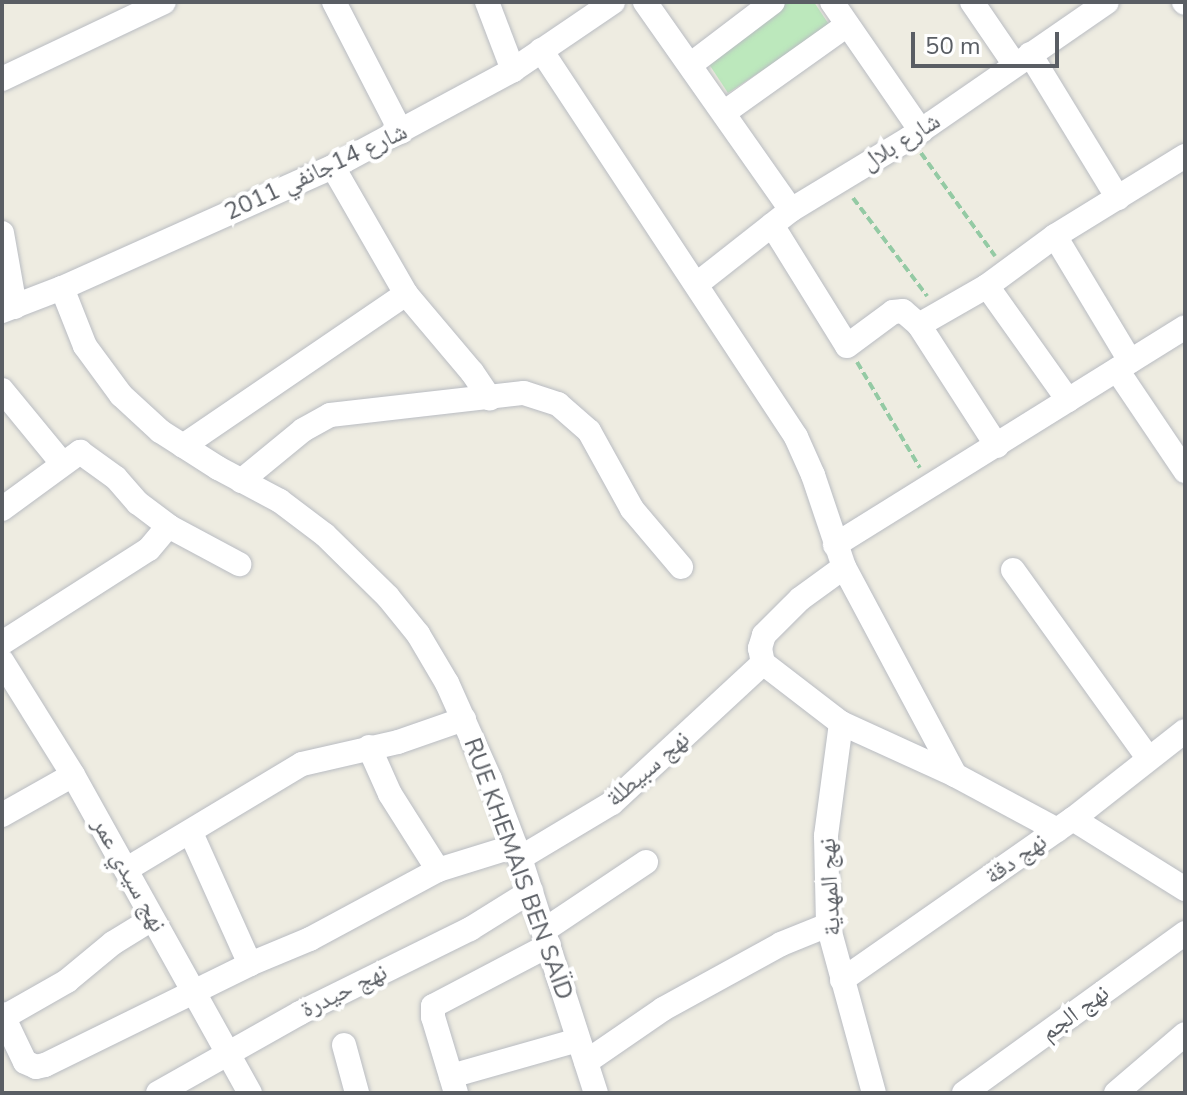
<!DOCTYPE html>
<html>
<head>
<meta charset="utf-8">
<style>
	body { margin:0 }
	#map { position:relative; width:1187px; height:1095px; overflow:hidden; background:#eeece1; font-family:"Nunito Sans","Noto Naskh Arabic",sans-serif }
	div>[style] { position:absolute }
	.green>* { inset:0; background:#bce8bc }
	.path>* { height:4px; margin-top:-2px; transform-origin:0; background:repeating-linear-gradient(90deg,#94caa4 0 8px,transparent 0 12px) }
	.roads { filter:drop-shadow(0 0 2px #b9bcc2) drop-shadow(0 0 2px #b9bcc2) }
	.minor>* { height:24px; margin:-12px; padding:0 12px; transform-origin:12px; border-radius:12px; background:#fff }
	span { translate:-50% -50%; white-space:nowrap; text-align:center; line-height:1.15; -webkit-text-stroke:8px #fff; paint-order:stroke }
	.street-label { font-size:24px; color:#5a5e64 }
	.frame { position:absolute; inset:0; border:4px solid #5a5e64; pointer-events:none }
	.scale { position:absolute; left:911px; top:32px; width:148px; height:36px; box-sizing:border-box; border:4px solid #5a5e64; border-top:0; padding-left:10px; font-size:24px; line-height:28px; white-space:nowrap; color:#5a5e64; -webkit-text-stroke:6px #fff; paint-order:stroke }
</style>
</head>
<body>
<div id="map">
	<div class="green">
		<div style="clip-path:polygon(777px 2px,814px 2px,830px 26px,728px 93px,701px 52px)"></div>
	</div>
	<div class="path">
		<div style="left:921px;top:153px;width:127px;rotate:54.3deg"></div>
		<div style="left:853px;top:198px;width:123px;rotate:52.9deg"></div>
		<div style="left:857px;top:362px;width:123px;rotate:59.3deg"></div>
	</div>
	<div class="roads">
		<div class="minor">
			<div style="left:334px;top:2px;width:146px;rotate:62.7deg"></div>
			<div style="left:487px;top:2px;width:73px;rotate:69.1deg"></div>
			<div style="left:645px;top:2px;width:254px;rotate:54.9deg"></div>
			<div style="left:832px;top:2px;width:157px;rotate:55.4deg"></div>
			<div style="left:972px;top:2px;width:76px;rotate:55.7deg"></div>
			<div style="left:1184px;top:2px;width:1px;rotate:45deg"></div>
			<div style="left:541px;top:50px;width:463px;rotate:56.6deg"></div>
			<div style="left:796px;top:437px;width:42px;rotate:65.9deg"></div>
			<div style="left:813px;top:475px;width:97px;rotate:71.4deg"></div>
			<div style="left:844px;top:567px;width:54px;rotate:144deg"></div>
			<div style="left:800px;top:599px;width:51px;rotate:135deg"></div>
			<div style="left:764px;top:635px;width:14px;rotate:107deg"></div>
			<div style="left:760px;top:648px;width:15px;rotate:79deg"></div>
			<div style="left:763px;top:663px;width:98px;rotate:37.6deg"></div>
			<div style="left:841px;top:723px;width:125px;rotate:24.5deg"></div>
			<div style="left:955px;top:775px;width:116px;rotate:28.3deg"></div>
			<div style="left:1030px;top:54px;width:169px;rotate:58.6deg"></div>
			<div style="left:690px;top:65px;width:104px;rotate:-37.2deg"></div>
			<div style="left:2px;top:79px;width:179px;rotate:-25.4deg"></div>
			<div style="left:725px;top:112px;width:150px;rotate:-35.5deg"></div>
			<div style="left:333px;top:167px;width:146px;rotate:60.1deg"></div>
			<div style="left:406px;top:294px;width:102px;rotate:49.8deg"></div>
			<div style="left:472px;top:372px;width:32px;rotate:56deg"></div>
			<div style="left:772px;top:225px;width:142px;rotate:58.2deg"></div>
			<div style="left:847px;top:346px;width:57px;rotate:-36.5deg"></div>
			<div style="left:893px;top:312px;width:10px;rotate:-6deg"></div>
			<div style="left:903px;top:311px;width:21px;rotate:41deg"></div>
			<div style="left:2px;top:233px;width:75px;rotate:80deg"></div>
			<div style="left:1055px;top:236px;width:153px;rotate:-31.6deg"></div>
			<div style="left:697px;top:284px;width:120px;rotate:-38.2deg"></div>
			<div style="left:791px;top:210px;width:139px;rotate:-31.2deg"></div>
			<div style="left:910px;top:138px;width:239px;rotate:-34.6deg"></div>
			<div style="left:987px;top:286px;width:140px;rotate:54.6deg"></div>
			<div style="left:62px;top:288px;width:62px;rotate:68.4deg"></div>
			<div style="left:85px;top:346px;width:61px;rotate:53.7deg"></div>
			<div style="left:121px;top:395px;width:53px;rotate:42.7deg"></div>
			<div style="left:160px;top:431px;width:69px;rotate:32.5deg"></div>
			<div style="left:218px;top:468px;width:70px;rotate:28deg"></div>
			<div style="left:280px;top:501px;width:56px;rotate:37.1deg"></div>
			<div style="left:325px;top:535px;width:88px;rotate:44.5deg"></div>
			<div style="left:388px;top:597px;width:48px;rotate:51deg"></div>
			<div style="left:418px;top:634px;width:57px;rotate:59.4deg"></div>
			<div style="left:447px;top:683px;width:105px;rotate:65.9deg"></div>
			<div style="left:490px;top:779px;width:85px;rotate:69.2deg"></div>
			<div style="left:520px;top:858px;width:247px;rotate:72.1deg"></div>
			<div style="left:2px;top:311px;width:64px;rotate:-21deg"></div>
			<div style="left:62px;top:288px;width:297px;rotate:-24.1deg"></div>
			<div style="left:333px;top:167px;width:204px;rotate:-28.3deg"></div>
			<div style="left:513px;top:70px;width:121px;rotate:-34.2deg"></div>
			<div style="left:1117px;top:370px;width:122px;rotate:56deg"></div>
			<div style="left:2px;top:390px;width:94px;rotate:50.6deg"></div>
			<div style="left:183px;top:446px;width:270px;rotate:-34.3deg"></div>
			<div style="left:997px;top:446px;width:144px;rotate:-122.8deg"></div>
			<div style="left:919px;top:325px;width:78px;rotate:-29.8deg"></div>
			<div style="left:987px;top:286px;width:84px;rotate:-36.3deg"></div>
			<div style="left:1055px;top:236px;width:146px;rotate:59deg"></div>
			<div style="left:241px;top:481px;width:80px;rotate:-39.4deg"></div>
			<div style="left:303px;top:430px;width:31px;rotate:-29deg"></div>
			<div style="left:330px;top:415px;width:195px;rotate:-6.5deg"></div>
			<div style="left:524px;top:393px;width:36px;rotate:18deg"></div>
			<div style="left:558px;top:404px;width:41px;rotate:41.1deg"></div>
			<div style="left:589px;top:431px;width:89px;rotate:61.1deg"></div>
			<div style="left:632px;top:509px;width:76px;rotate:49.8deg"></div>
			<div style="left:2px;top:509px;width:97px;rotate:-36.2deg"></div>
			<div style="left:80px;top:452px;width:44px;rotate:35.8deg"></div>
			<div style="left:116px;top:478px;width:33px;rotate:49deg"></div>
			<div style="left:138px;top:503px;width:38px;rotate:37deg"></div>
			<div style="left:168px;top:526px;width:81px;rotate:28.2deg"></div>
			<div style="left:835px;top:545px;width:412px;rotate:-31.9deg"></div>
			<div style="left:844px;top:567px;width:236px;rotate:61.9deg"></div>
			<div style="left:1013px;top:570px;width:231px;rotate:54.3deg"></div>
			<div style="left:2px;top:643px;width:174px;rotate:-32.6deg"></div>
			<div style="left:149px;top:549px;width:30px;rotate:-50deg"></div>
			<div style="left:2px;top:661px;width:134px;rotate:58.1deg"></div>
			<div style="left:73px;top:775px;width:364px;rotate:60.9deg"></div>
			<div style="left:841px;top:723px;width:114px;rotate:97.6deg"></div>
			<div style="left:826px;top:836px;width:89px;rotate:88.7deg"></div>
			<div style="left:828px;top:925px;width:174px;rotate:74.7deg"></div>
			<div style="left:369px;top:747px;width:51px;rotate:65.9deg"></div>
			<div style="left:390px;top:794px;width:90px;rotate:57.7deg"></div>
			<div style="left:2px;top:815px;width:81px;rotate:-29.4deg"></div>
			<div style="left:1073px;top:819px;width:132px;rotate:32deg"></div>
			<div style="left:191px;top:833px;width:144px;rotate:65.8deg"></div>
			<div style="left:520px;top:858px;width:107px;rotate:-30.9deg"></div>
			<div style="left:612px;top:803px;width:206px;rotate:-42.8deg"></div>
			<div style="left:127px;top:869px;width:204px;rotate:-31deg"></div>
			<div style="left:302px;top:764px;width:98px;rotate:-12.9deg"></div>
			<div style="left:398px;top:742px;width:70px;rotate:-19.2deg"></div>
			<div style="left:543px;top:931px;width:124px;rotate:-33.8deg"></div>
			<div style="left:842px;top:980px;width:282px;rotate:-34.9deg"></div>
			<div style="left:1073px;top:819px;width:142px;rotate:-38.2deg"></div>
			<div style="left:2px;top:1014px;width:53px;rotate:64.4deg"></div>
			<div style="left:25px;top:1062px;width:12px;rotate:24deg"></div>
			<div style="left:36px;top:1067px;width:9px;rotate:-13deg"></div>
			<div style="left:45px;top:1065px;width:229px;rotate:-26.2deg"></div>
			<div style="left:250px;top:964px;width:65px;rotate:-22.6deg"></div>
			<div style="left:310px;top:939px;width:145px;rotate:-28.3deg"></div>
			<div style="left:438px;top:870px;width:81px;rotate:-17.3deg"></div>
			<div style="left:4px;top:1017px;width:73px;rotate:-29.7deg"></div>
			<div style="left:67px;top:981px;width:60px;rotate:-39.6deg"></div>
			<div style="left:113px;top:943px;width:46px;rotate:-31.6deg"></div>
			<div style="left:344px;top:1045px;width:50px;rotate:74.8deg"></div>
			<div style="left:586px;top:1062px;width:93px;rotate:-34.5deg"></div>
			<div style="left:663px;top:1009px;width:135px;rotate:-28.8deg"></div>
			<div style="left:781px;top:944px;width:51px;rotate:-22deg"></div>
			<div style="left:451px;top:1076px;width:132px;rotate:-15.8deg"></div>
			<div style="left:158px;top:1093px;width:163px;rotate:-29.4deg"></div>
			<div style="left:300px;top:1013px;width:190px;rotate:-26.3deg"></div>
			<div style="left:470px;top:929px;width:72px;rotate:-31.9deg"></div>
			<div style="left:456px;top:1093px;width:79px;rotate:-106.8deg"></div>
			<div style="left:433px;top:1017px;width:11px;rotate:-90deg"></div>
			<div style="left:433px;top:1006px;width:131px;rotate:-27.7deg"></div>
			<div style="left:964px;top:1093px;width:273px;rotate:-35.9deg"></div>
			<div style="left:1116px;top:1093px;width:91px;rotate:-40.5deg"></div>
		</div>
	</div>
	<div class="street-label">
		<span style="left:901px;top:142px;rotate:-32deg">شارع بلال</span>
		<span style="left:316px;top:172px;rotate:-25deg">شارع 14جانفي 2011</span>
		<span style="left:648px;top:769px;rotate:-41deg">نهج سبيطلة</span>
		<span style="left:1016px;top:859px;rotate:-35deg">نهج دقة</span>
		<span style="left:518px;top:869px;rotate:70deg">RUE KHEMAIS BEN SAÏD</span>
		<span style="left:129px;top:875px;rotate:61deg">نهج سيدي عمر</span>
		<span style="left:830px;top:887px;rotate:-93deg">نهج المهدية</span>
		<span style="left:344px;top:991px;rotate:-26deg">نهج حيدرة</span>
		<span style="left:1075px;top:1013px;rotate:-36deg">نهج الجم</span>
	</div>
	<div class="frame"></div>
	<div class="scale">50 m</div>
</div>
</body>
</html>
